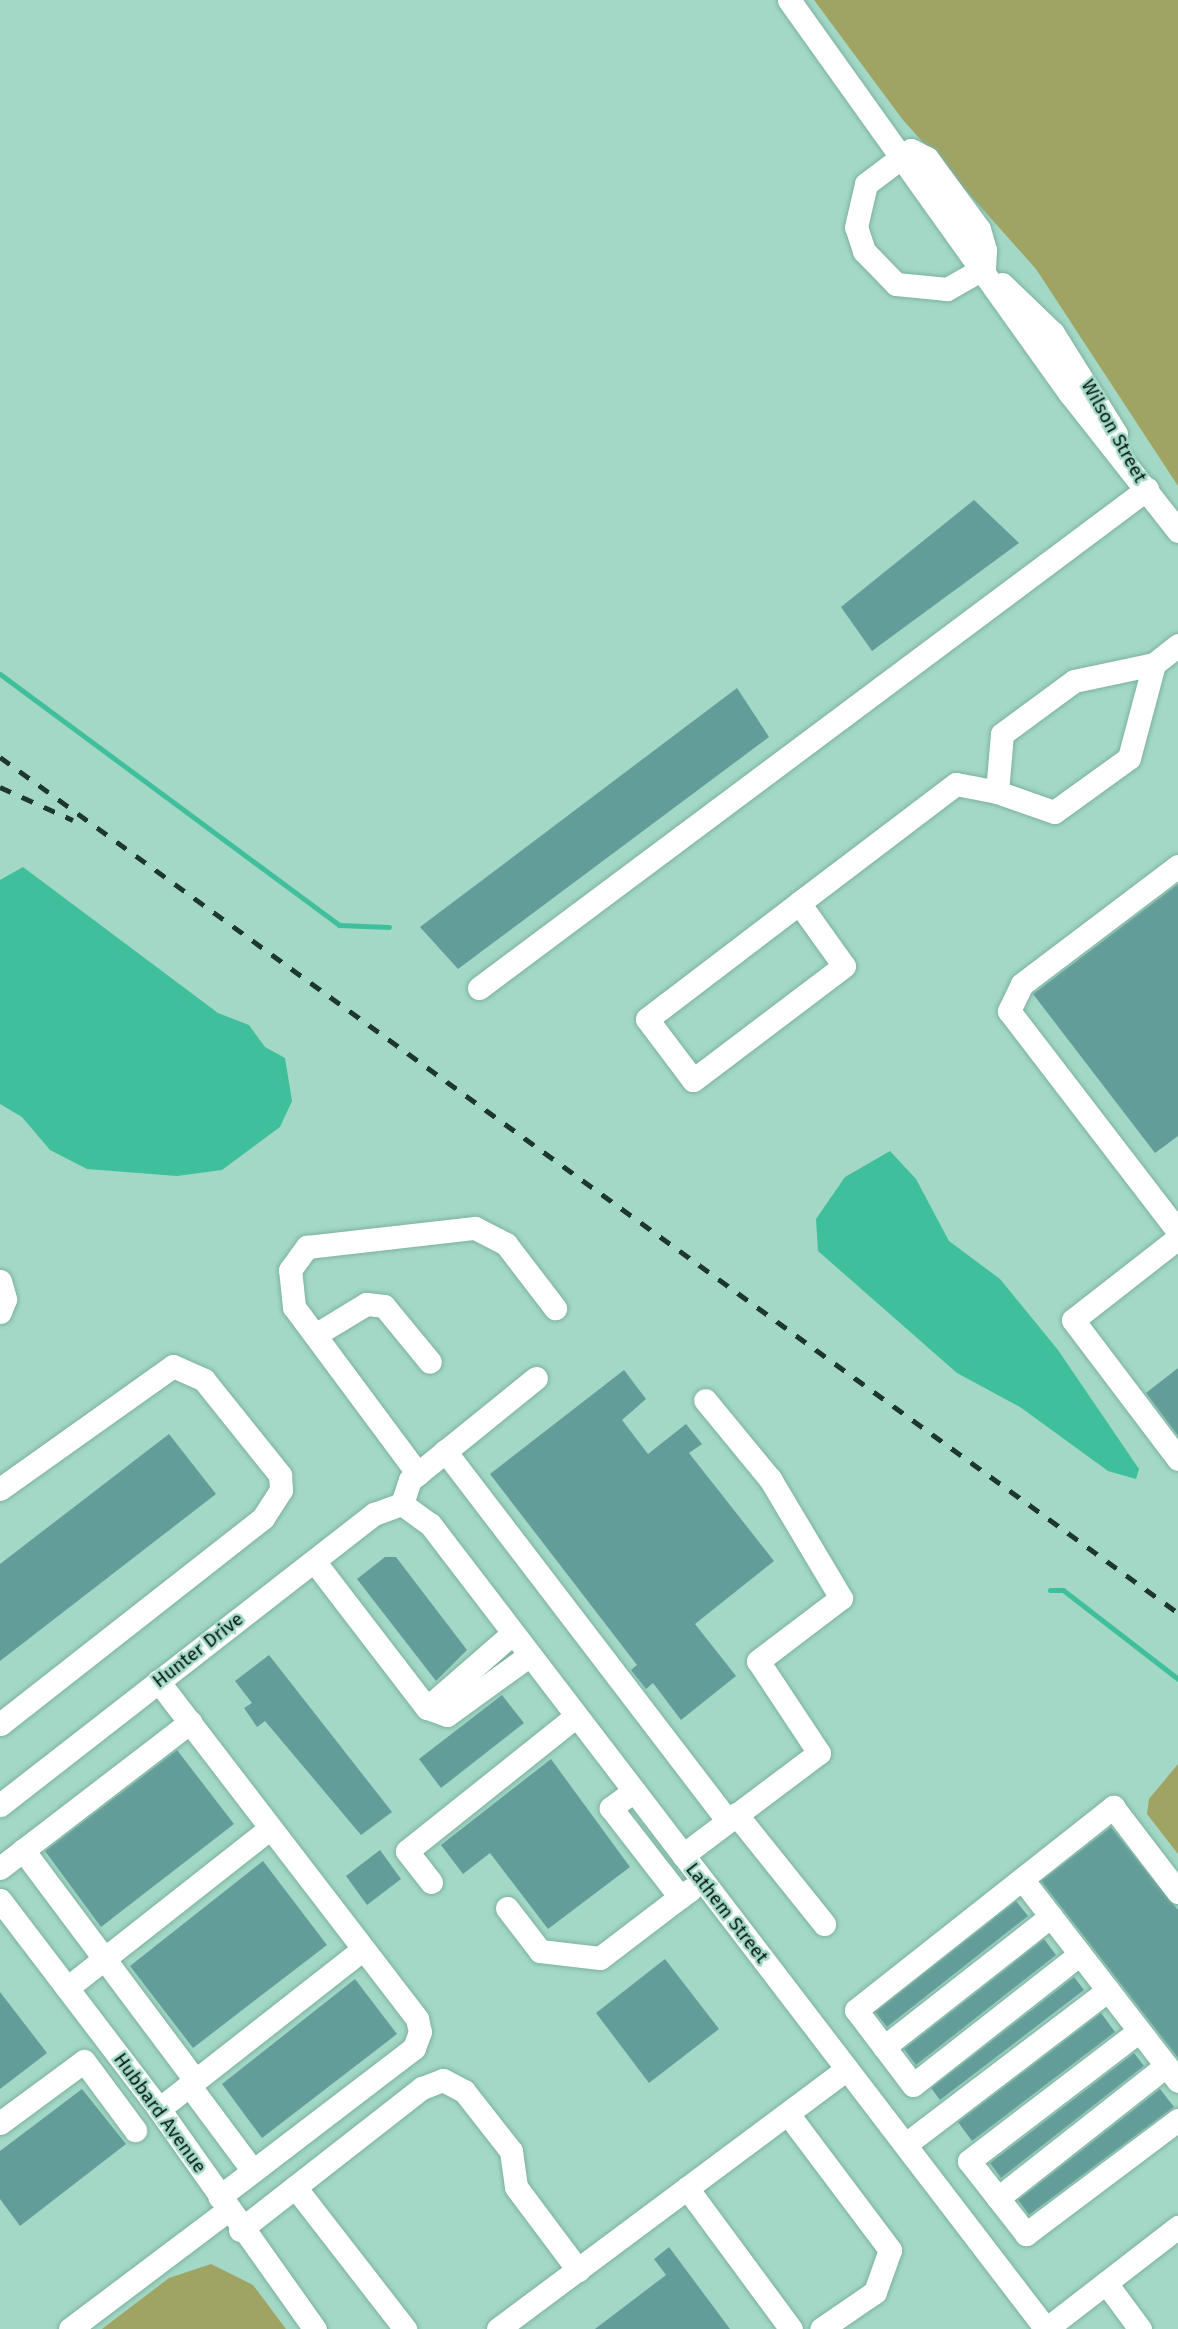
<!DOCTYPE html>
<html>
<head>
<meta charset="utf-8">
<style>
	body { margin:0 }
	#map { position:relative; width:1178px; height:2329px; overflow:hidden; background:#a3d8c6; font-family:"Fira Sans",sans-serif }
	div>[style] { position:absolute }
	.green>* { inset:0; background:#a0a463 }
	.water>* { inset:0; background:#40bf9d }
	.stream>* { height:5px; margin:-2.5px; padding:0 2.5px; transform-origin:2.5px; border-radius:2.5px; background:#40bf9d }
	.building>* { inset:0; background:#639d9a }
	.roads { filter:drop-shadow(0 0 2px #7db09f) drop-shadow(0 0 2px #7db09f) }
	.minor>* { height:23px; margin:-11.5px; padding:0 11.5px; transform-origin:11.5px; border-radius:11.5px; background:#fff }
	.rail>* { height:5px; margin-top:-2.5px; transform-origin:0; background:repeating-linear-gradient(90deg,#1d362f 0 12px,transparent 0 24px) }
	span { translate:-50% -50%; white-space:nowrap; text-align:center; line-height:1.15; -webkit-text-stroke:5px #a3d8c6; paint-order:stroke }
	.street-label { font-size:19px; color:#021510 }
</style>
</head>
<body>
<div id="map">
	<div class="green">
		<div style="clip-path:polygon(814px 0,1178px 0,1178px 486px,1036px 269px,903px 120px)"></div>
		<div style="clip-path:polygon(1178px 1764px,1178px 1854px,1147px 1814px,1149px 1799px)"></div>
		<div style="clip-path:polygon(211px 2264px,253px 2285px,286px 2329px,102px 2329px,169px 2278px)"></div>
	</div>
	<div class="water">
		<div style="clip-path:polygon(23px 867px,218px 1013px,249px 1025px,265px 1047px,285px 1058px,292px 1101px,280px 1127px,222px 1170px,177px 1176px,87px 1169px,50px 1150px,22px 1117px,0 1104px,0 880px)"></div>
		<div style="clip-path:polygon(890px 1151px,916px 1179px,949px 1241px,1000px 1279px,1058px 1350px,1139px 1469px,1136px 1479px,1108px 1471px,1020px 1407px,957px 1373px,818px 1251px,816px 1219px,845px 1177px)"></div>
	</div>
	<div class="stream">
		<div style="left:0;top:674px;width:422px;rotate:36.5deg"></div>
		<div style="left:339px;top:925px;width:50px;rotate:2.3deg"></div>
		<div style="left:1050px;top:1590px;width:13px"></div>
		<div style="left:1063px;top:1590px;width:145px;rotate:37.7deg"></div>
	</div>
	<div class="building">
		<div style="clip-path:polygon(974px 500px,1019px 543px,872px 651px,841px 607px)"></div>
		<div style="clip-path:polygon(737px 688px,769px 737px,458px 969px,420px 927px)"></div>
		<div style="clip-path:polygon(1178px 884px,1178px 1136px,1155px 1153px,1033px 994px)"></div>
		<div style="clip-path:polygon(1178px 1368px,1178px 1436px,1146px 1393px)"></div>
		<div style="clip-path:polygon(624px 1370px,646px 1399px,622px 1420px,648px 1454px,686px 1424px,702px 1444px,689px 1453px,774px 1561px,695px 1624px,736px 1676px,681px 1720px,653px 1683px,646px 1689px,631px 1670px,637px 1665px,490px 1474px)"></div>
		<div style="clip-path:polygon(169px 1434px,216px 1494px,0 1661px,0 1564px)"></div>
		<div style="clip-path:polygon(385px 1557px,396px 1557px,467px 1650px,436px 1681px,357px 1579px)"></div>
		<div style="clip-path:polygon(269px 1655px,392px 1812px,361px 1835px,265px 1721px,257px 1727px,244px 1708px,252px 1703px,235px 1681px)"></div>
		<div style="clip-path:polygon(502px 1695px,524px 1723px,441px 1788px,419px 1759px)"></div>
		<div style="clip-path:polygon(177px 1750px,234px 1824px,101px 1927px,45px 1851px)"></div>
		<div style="clip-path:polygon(551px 1759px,630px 1867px,548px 1929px,490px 1853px,463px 1874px,441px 1845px)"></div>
		<div style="clip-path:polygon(1111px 1827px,1178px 1910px,1178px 2058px,1041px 1881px)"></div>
		<div style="clip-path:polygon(380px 1850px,401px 1879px,367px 1905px,346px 1876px)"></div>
		<div style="clip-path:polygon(263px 1861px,327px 1945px,193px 2048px,130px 1966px)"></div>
		<div style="clip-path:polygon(1016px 1901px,1028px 1916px,887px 2027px,875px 2012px)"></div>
		<div style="clip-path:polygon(1044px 1939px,1056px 1955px,916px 2065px,904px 2049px)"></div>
		<div style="clip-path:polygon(665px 1959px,719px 2029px,649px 2083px,596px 2013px)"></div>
		<div style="clip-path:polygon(1074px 1977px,1084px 1990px,940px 2100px,931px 2088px)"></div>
		<div style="clip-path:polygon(355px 1979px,397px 2034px,262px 2138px,222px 2084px)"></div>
		<div style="clip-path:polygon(0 1992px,47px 2053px,0 2089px)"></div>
		<div style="clip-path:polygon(1101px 2013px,1115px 2032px,972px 2141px,958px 2122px)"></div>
		<div style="clip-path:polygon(1134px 2053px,1144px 2066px,1001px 2178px,990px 2163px)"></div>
		<div style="clip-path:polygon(82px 2089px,126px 2144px,20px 2226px,0 2199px,0 2151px)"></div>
		<div style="clip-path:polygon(1160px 2089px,1174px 2107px,1029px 2215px,1018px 2200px)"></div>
		<div style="clip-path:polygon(669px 2247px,730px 2329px,595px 2329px,666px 2275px,654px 2259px)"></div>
	</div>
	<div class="roads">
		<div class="minor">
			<div style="left:789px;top:0;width:485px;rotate:54.5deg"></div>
			<div style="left:1071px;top:395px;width:173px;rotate:51.8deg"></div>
			<div style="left:911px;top:150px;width:18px;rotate:27deg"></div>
			<div style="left:927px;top:158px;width:88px;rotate:53.8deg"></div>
			<div style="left:979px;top:229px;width:22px;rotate:74deg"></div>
			<div style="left:985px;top:250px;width:18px;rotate:93deg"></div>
			<div style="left:984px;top:268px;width:43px;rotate:150.4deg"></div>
			<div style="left:947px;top:289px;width:51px;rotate:-174.4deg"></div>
			<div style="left:896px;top:284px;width:46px;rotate:-134.1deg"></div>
			<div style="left:864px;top:251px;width:25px;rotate:-108deg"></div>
			<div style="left:856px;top:227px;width:44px;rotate:-76.9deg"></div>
			<div style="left:866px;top:184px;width:56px;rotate:-37.1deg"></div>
			<div style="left:1002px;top:284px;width:71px;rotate:43.9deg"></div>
			<div style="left:1053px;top:333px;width:119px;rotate:58deg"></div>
			<div style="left:1154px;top:664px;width:97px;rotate:104.9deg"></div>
			<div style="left:1129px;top:758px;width:92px;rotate:144.2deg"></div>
			<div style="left:1054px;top:812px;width:60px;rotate:-160.7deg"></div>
			<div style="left:997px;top:792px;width:58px;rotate:-85.1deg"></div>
			<div style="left:1002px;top:734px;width:89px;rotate:-36.4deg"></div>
			<div style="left:1074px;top:681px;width:82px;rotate:-12deg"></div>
			<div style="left:1154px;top:664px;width:31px;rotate:-38deg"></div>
			<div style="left:1178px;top:866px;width:196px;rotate:142.9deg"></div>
			<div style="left:1022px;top:984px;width:30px;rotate:116deg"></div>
			<div style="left:1009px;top:1011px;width:277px;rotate:52.5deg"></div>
			<div style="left:799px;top:903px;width:77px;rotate:54.5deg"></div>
			<div style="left:844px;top:966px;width:189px;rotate:142.9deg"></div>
			<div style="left:693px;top:1080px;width:76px;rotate:-127deg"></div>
			<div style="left:647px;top:1019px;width:191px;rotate:-37.3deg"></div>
			<div style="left:799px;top:903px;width:197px;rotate:-37.2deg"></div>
			<div style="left:956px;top:784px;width:42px;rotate:11deg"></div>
			<div style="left:479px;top:988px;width:834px;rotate:-36.76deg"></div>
			<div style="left:1178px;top:1238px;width:133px;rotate:142deg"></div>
			<div style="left:1073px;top:1320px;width:174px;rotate:52.9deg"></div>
			<div style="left:0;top:1281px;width:19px;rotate:74deg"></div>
			<div style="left:5px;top:1299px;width:14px;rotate:111deg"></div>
			<div style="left:315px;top:1335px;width:60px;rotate:-31.3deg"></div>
			<div style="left:366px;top:1304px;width:18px;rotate:6deg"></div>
			<div style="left:384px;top:1306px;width:72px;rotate:50.6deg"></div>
			<div style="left:445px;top:1451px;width:464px;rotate:52.6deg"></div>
			<div style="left:418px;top:1474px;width:208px;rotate:-126.6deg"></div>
			<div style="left:294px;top:1307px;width:37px;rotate:-96deg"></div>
			<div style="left:290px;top:1270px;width:29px;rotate:-54deg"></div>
			<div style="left:307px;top:1247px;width:169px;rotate:-6.5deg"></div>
			<div style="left:475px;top:1228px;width:35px;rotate:27deg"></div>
			<div style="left:506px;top:1244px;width:81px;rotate:52.6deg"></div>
			<div style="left:0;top:1489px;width:212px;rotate:-35.4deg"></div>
			<div style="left:173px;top:1366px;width:34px;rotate:24deg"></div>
			<div style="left:204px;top:1380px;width:122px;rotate:51.3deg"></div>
			<div style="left:280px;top:1475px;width:15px;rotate:86deg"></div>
			<div style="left:281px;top:1490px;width:33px;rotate:123deg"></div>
			<div style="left:263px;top:1518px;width:334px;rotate:141.9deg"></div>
			<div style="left:402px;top:1504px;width:34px;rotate:36deg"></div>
			<div style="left:430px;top:1524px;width:1014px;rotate:52.58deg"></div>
			<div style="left:402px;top:1504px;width:25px;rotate:-72deg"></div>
			<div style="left:410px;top:1480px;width:162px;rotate:-39deg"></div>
			<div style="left:314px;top:1561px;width:185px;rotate:52.5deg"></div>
			<div style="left:427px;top:1708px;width:21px;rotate:19deg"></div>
			<div style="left:447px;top:1715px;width:102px;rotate:-35.9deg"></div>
			<div style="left:158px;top:1681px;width:426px;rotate:52.5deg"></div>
			<div style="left:417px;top:2019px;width:13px;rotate:77deg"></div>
			<div style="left:420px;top:2032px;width:17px;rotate:111deg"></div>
			<div style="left:414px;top:2048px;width:245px;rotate:142.6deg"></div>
			<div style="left:427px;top:1708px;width:114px;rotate:-41.1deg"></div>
			<div style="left:634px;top:1791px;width:29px;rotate:144deg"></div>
			<div style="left:611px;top:1808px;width:113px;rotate:52.2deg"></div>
			<div style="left:680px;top:1897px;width:12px;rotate:-35deg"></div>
			<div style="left:0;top:1805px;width:474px;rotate:-37.9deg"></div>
			<div style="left:374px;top:1514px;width:30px;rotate:-20deg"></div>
			<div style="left:736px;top:1814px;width:141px;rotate:51.3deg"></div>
			<div style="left:23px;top:1850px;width:287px;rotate:53.2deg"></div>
			<div style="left:683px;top:1855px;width:170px;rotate:-36.9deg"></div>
			<div style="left:819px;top:1753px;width:110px;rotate:-123.5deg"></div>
			<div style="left:758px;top:1661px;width:104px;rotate:-37.2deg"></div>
			<div style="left:841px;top:1598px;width:139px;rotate:-120.8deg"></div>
			<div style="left:770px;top:1479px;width:102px;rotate:-129.4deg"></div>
			<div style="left:0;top:1868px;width:240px;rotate:-37.5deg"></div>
			<div style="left:1022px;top:1879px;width:255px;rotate:52.3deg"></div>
			<div style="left:431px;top:1882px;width:39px;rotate:-128deg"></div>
			<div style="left:407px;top:1851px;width:216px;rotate:-38.6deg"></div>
			<div style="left:0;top:1900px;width:263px;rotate:52.7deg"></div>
			<div style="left:159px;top:2109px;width:270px;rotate:54.7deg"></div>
			<div style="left:507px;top:1908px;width:54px;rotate:52.5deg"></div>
			<div style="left:540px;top:1951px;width:60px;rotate:6.7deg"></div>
			<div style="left:600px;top:1958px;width:101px;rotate:-37.3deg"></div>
			<div style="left:1080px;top:1954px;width:212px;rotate:141.9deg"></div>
			<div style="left:913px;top:2085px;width:94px;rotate:-127.2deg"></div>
			<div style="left:856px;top:2010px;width:328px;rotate:-38.3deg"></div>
			<div style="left:1113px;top:1807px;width:107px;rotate:52.6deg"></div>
			<div style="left:67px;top:1988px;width:258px;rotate:-38.2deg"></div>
			<div style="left:1139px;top:2031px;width:214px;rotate:142.6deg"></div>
			<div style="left:969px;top:2161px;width:93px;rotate:52deg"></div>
			<div style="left:1026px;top:2234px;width:190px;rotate:-36.9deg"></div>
			<div style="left:884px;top:2047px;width:212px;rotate:-38.1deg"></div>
			<div style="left:189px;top:2085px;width:107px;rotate:53.3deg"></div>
			<div style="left:159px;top:2109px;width:259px;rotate:-38.1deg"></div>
			<div style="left:788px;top:2114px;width:170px;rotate:53.1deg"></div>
			<div style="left:890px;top:2250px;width:45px;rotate:109.7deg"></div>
			<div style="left:875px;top:2292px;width:65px;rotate:145.6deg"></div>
			<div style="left:0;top:2123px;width:104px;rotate:-36.4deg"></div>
			<div style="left:84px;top:2061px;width:86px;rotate:53.5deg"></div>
			<div style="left:906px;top:2144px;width:254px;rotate:-37.3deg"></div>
			<div style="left:295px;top:2187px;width:180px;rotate:52.2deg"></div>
			<div style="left:687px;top:2188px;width:175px;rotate:53.6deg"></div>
			<div style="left:998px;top:2198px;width:214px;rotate:-38.2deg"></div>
			<div style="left:240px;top:2230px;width:231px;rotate:-38deg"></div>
			<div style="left:422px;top:2088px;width:22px;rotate:-21deg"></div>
			<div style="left:443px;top:2080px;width:24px;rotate:28deg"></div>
			<div style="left:464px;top:2091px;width:76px;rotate:51.9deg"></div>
			<div style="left:511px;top:2151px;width:36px;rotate:82deg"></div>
			<div style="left:516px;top:2187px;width:104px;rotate:53.2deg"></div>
			<div style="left:1106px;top:2283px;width:57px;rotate:53.5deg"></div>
			<div style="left:70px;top:2329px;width:198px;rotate:-37deg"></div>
			<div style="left:498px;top:2329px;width:435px;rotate:-36.7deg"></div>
			<div style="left:1046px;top:2329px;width:167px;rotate:-37.7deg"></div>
		</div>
	</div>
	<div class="rail">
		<div style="left:0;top:757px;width:1456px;rotate:36deg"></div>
		<div style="left:0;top:787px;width:80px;rotate:24.3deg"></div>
	</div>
	<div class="street-label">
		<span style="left:1114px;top:431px;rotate:61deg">Wilson Street</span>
		<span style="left:198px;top:1650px;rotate:-38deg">Hunter Drive</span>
		<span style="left:727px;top:1913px;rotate:52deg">Lathem Street</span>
		<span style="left:160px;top:2113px;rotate:54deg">Hubbard Avenue</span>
	</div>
</div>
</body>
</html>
